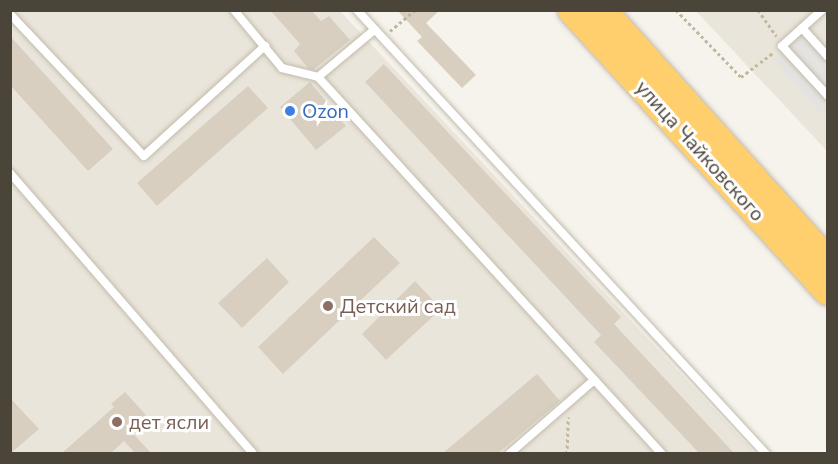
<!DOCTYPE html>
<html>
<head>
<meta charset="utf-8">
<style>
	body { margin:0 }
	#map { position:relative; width:838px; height:464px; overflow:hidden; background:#f6f3ec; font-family:"Nunito Sans",sans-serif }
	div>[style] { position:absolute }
	.residential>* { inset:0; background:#eae5da }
	.parking>* { inset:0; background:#e5e3e0 }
	.building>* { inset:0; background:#d8cfc1 }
	.path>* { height:3px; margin-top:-1.5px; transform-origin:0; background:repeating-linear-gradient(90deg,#c4b79f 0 3px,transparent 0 6px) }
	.roads { filter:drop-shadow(0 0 2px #c2bbae) drop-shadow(0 0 2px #c2bbae) }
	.lane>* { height:8px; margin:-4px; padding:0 4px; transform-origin:4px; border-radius:4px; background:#fff }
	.highway>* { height:28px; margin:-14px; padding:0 14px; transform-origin:14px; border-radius:14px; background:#ffcf6e }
	.dots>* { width:16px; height:16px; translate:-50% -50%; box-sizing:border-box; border:3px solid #fff; border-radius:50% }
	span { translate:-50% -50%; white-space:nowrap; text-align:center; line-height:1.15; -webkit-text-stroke:6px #fff; paint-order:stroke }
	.shop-label { font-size:20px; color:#366cbe }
	.left { translate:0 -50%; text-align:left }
	.street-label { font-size:20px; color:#4b4439 }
	.education-label { font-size:20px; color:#785e54 }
	.frame { position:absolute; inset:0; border:12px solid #4b4439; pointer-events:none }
</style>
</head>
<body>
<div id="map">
	<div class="residential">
		<div style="clip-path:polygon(10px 11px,340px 11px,755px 453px,11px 453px)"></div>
		<div style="clip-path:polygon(696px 11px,827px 11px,827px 151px)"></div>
	</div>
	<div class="parking">
		<div style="clip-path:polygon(807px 29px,827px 51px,827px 120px,773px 60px)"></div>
	</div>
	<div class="building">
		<div style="clip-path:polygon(270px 10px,311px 10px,321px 21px,329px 16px,350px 40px,313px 70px,308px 68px,294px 51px,300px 44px)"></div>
		<div style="clip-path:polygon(397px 10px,440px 10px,426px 23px,476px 75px,462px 88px,417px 41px,422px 37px)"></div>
		<div style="clip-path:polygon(10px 36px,113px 149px,88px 171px,10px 85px)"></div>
		<div style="clip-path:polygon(384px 64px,621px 317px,614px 324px,734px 453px,699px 453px,594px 342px,601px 335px,365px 82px)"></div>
		<div style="clip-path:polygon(310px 82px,346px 126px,316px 150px,280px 107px)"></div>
		<div style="clip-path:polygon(248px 86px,268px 108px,157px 206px,137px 183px)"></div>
		<div style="clip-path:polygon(374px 237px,400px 263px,283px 374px,258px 347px)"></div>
		<div style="clip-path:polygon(267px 258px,289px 282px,242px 328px,218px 303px)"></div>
		<div style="clip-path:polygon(415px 281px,441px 309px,386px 360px,362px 334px)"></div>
		<div style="clip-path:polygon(537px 374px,560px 401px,498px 453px,443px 453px)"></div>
		<div style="clip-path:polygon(125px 392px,146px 415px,129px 429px,151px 453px,135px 453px,124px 441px,111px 453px,62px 453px,114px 407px,111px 404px)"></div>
		<div style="clip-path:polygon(10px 398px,39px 429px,11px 453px,10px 453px)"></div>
	</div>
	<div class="path">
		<div style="left:676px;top:10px;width:93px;rotate:45.9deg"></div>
		<div style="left:741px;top:77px;width:41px;rotate:-37.1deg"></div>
		<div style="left:758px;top:10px;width:32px;rotate:55deg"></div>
		<div style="left:390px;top:31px;width:33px;rotate:-40deg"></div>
		<div style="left:567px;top:454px;width:37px;rotate:-88deg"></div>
	</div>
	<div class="roads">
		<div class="lane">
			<div style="left:234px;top:10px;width:75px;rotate:50.4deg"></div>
			<div style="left:282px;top:68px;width:37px;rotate:14deg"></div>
			<div style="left:318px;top:77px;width:73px;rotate:-40deg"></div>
			<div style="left:357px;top:10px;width:604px;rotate:47.35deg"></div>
			<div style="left:822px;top:10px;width:54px;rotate:138deg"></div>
			<div style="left:782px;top:46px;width:68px;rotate:47.4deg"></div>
			<div style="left:10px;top:14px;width:195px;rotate:46.7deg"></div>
			<div style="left:144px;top:156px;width:164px;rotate:-42.3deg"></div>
			<div style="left:802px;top:28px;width:39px;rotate:48deg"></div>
			<div style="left:318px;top:77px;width:510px;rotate:47.62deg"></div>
			<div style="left:10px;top:173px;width:371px;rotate:49.1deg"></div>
			<div style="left:509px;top:454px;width:113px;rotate:-41deg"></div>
		</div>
		<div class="highway">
			<div style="left:572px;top:10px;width:380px;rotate:47.7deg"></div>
			<div style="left:602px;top:10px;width:338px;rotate:48.1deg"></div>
		</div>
	</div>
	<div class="dots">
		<div style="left:290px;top:111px;background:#3f7fe0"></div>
		<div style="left:328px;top:306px;background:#8d6e63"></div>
		<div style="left:117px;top:422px;background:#8d6e63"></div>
	</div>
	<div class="shop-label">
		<span class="left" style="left:302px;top:111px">Ozon</span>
	</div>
	<div class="street-label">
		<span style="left:700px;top:151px;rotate:48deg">улица Чайковского</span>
	</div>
	<div class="education-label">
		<span class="left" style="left:340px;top:306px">Детский сад</span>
		<span class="left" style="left:129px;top:422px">дет ясли</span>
	</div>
	<div class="frame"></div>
</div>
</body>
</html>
